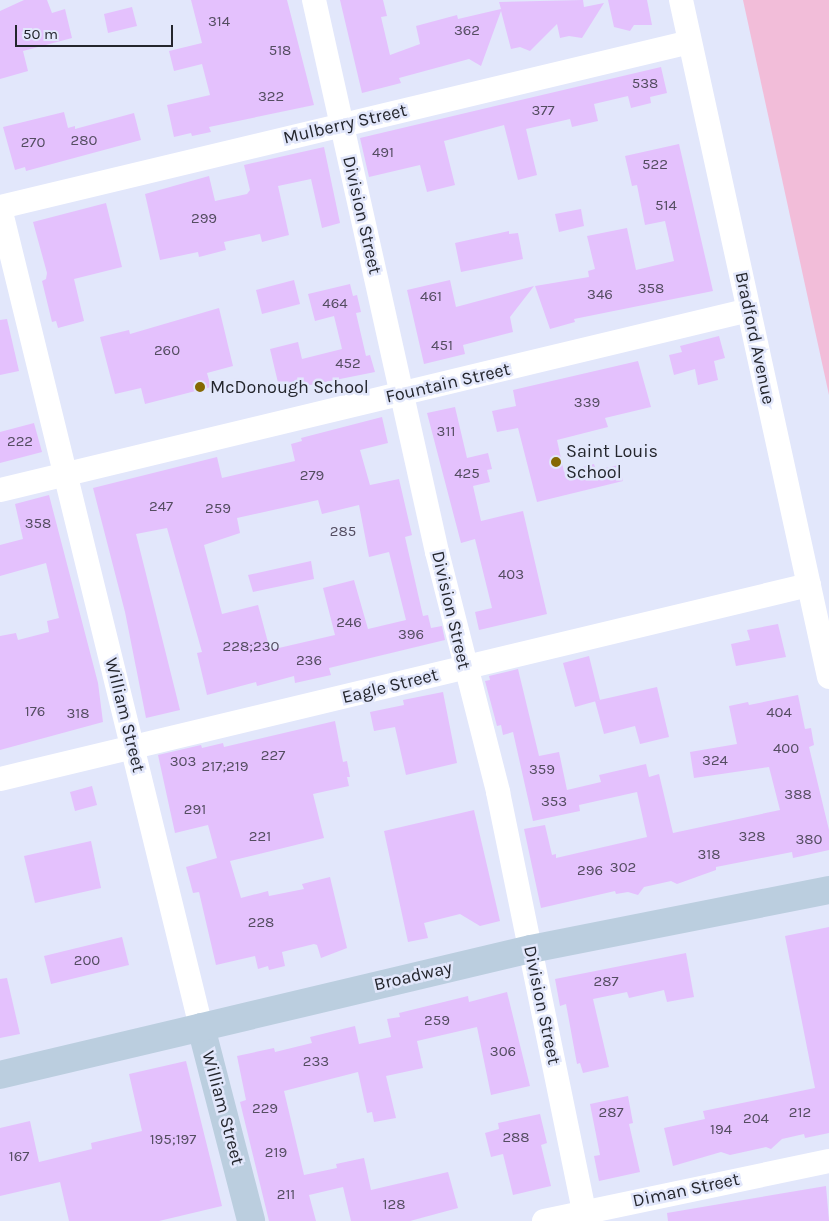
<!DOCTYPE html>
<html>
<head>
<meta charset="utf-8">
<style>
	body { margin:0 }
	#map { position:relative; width:829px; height:1221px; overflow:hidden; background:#e2e7fb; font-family:Karla,sans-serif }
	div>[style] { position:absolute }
	.green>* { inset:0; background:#f2bdd9 }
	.building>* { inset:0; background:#e4c1fd }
	.minor>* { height:24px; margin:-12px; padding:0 12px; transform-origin:12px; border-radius:12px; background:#fff }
	.secondary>* { height:28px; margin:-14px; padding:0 14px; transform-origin:14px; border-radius:14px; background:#bbcedf }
	.dots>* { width:14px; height:14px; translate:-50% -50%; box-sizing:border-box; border:2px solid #e2e7fb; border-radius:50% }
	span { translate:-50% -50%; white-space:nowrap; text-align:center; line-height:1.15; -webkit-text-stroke:5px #e2e7fb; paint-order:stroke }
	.number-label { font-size:15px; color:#544d61 }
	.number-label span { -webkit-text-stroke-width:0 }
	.street-label { font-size:18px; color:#24262d }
	.poi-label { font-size:18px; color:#24262d }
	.left { translate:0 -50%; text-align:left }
	.scale { position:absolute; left:15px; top:25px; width:158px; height:22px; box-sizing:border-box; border:2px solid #24262d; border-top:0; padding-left:6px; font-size:15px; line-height:18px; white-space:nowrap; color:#24262d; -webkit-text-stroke:4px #e2e7fb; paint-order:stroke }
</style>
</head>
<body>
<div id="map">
	<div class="green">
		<div style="clip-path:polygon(743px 0,829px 0,829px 395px)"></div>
	</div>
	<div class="building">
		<div style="clip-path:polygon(24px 0,47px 0,52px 13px,65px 9px,72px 38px,23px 51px,28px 71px,0 79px,0 11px)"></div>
		<div style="clip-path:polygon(191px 0,287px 0,314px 105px,209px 127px,211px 132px,192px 136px,191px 133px,174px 137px,167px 105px,210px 95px,202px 64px,174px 71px,169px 51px,202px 43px)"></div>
		<div style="clip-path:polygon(340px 0,383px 0,387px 16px,381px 17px,390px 55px,420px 44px,416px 26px,457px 15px,458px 19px,501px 9px,499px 2px,583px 0,584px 7px,604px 3px,582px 38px,569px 36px,560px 38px,557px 24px,530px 51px,520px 47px,511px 49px,501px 11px,481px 66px,469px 59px,399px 78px,401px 83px,362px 93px)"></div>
		<div style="clip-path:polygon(608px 0,647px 0,652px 25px,634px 25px,630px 31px,614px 27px)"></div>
		<div style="clip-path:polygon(132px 7px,137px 26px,108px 33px,104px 14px)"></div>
		<div style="clip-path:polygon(661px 67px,667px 93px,650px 97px,651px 103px,631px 108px,628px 96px,594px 104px,598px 121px,572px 127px,570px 119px,526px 129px,537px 175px,518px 180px,504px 125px,444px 141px,455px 185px,427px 192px,420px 165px,369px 177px,360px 138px)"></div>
		<div style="clip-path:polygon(64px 112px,68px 128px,75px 126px,75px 129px,134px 113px,141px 140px,26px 171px,25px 167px,15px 170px,3px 127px)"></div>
		<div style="clip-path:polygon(679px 144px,713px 291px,574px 319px,575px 322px,550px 329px,535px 286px,589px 277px,588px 271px,595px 269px,587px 236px,627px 228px,636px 270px,674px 261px,665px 221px,645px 225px,637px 185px,632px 186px,625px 156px)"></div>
		<div style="clip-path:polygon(324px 147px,340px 223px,322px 228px,311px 179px,278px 186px,289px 235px,262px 242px,260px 234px,224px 242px,226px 250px,199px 257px,198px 252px,160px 260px,145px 194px,209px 176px,215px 201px,247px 194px,250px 190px,244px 165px)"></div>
		<div style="clip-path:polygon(106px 203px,122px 267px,74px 279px,84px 321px,58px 328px,56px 321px,52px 322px,42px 281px,46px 279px,47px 273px,33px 222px)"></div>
		<div style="clip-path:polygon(581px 209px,584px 226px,559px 232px,555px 214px)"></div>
		<div style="clip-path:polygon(509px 231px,509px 234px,518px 233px,523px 259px,461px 272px,455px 243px)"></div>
		<div style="clip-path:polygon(294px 280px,300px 304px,262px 314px,256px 290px)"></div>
		<div style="clip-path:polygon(450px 280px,456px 307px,534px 286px,510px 317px,513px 332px,463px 345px,465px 354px,424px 364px,407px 290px)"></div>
		<div style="clip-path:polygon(350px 284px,353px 296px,357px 295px,361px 312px,356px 313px,366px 356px,370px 355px,375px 372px,280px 391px,270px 349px,298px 342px,302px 359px,342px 349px,334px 316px,315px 321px,308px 294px)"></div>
		<div style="clip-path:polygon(219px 308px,233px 366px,207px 373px,211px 387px,145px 404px,141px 388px,115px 394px,100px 337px,129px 330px,130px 334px)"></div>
		<div style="clip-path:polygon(7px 319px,19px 371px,0 375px,0 320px)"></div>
		<div style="clip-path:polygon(719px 336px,725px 358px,714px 361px,718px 380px,698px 385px,695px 369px,674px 375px,669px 355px,682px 352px,680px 346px)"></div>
		<div style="clip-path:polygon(638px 361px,651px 407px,605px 418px,608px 427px,557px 440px,564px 472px,594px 464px,596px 470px,619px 465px,623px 481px,537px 502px,518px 428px,497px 432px,492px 411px,516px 406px,513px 390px)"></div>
		<div style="clip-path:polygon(455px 407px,467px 458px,488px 453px,492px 469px,487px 470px,490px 482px,473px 486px,481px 521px,523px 511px,547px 614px,479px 630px,475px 612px,492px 608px,475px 539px,461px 543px,427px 413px)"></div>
		<div style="clip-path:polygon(evenodd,382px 417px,388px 443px,360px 450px,370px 485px,399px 479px,412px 535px,405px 537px,423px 616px,428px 615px,431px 628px,442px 626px,445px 640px,329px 668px,331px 675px,295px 683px,294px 676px,257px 686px,256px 682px,207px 695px,197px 653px,202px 652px,167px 528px,136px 534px,180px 710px,146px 718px,125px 612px,93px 488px,217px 457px,222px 478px,295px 461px,291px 444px,302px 441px,301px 438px,382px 417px,318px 500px,322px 514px,359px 505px,369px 557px,389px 552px,406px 620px,368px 629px,354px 580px,323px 588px,335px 635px,270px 650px,258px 605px,222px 614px,204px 545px,240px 533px,237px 518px,318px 500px)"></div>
		<div style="clip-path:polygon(34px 423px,42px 452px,0 463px,0 432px)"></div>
		<div style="clip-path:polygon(49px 495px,98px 683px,103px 722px,0 750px,0 636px,16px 633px,18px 640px,49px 632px,47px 621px,59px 618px,46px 563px,0 576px,0 545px,23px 539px,15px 504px)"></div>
		<div style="clip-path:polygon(311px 561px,314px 579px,253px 592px,248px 575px)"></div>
		<div style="clip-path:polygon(778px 624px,786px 657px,736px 666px,731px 644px,750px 640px,747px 630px)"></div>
		<div style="clip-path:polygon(589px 656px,600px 700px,575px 707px,563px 663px)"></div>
		<div style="clip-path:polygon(518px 669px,539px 756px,559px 752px,567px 790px,601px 782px,599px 775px,646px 764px,649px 777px,659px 774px,673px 833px,780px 810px,769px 767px,694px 778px,690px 752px,737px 744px,729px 706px,748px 702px,749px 705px,798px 695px,805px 729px,811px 728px,814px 745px,809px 747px,829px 830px,829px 850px,793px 858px,792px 852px,716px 867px,716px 870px,677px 884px,671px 881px,644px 887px,638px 895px,628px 892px,616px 894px,615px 891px,541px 908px,524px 829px,545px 825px,552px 855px,556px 854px,556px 858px,647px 837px,637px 792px,579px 805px,580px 811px,533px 821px,513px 732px,503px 735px,501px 725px,497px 726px,485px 681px,490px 680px,489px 676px)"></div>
		<div style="clip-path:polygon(657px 687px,669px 737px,640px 744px,635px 726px,604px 734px,595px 701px)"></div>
		<div style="clip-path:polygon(443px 692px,457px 763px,406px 775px,395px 727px,374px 731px,370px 712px,404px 705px,403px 700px)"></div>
		<div style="clip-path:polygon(335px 721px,343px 762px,347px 761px,350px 777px,347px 777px,349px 786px,313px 794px,324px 838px,230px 861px,241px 898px,268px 891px,269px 896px,304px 889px,302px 884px,330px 877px,347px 948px,321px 958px,317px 945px,314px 944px,282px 952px,285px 966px,269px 970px,268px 966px,258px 969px,255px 956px,216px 965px,199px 892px,193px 893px,186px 867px,217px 858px,208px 825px,175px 833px,158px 755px,201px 745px,202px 748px,223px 743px,224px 747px)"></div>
		<div style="clip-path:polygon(92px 786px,97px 805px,75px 811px,70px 792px)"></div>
		<div style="clip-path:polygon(474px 810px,500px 921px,480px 926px,460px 914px,424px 923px,428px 938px,408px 942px,384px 831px)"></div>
		<div style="clip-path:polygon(91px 841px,101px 888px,35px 903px,24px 856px)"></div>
		<div style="clip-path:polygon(829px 927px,829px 1133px,805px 1138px,804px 1134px,782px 1139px,771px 1149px,766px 1147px,730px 1155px,721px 1152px,673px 1166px,664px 1128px,705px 1119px,703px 1111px,815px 1088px,785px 936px)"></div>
		<div style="clip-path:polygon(122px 937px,129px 965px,51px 984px,44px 956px)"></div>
		<div style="clip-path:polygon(686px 953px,694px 997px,667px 1002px,664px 990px,629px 998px,627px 992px,593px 999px,609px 1067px,583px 1073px,580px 1063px,577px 1064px,566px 1004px,560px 1006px,555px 979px)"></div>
		<div style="clip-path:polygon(7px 978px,20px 1034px,0 1038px,0 979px)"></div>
		<div style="clip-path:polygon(507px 992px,530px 1086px,491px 1095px,477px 1027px,417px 1041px,423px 1068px,386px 1076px,396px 1118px,374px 1122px,372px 1112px,367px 1113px,358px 1072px,284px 1091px,304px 1175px,337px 1168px,336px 1164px,364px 1158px,371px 1190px,448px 1172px,458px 1208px,410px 1221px,351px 1221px,343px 1187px,309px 1195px,316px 1221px,269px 1221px,240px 1102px,246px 1100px,237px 1056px,274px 1048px,275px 1052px,312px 1043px,310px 1037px,355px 1026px,359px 1044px,391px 1037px,387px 1019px,400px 1017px,399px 1013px,468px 996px,469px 1002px)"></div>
		<div style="clip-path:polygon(186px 1061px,222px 1206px,159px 1221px,69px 1221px,60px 1182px,0 1196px,0 1128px,30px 1121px,39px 1162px,92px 1149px,91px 1143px,142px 1131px,129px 1074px)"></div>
		<div style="clip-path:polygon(628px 1096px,633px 1123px,629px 1124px,640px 1172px,599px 1181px,594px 1156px,600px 1155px,590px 1104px)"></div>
		<div style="clip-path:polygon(540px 1114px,547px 1143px,541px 1145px,551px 1186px,513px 1195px,503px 1154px,491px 1157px,485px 1133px,499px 1129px,498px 1123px)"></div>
		<div style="clip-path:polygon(826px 1186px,829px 1221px,668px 1221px,667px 1213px)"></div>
	</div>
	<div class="minor">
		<div style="left:314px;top:0;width:566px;rotate:77.44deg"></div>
		<div style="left:437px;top:552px;width:248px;rotate:75.7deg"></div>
		<div style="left:498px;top:792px;width:438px;rotate:78.4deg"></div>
		<div style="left:681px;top:0;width:693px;rotate:77.67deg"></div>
		<div style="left:0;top:207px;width:709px;rotate:-13.45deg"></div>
		<div style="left:0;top:208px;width:843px;rotate:76.21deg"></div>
		<div style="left:0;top:490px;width:770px;rotate:-13.51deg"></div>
		<div style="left:0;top:779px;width:832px;rotate:-13.49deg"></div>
		<div style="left:544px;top:1221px;width:291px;rotate:-11.9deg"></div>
	</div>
	<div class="secondary">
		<div style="left:201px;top:1027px;width:200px;rotate:75.5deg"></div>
		<div style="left:0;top:1075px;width:546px;rotate:-13.35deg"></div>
		<div style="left:531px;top:949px;width:304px;rotate:-11.2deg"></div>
	</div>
	<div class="dots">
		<div style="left:200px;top:387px;background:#856803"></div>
		<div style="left:556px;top:462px;background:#856803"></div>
	</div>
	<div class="number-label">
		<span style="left:219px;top:22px">314</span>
		<span style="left:467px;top:31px">362</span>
		<span style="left:280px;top:51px">518</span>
		<span style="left:645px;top:84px">538</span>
		<span style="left:271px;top:97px">322</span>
		<span style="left:543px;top:111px">377</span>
		<span style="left:84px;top:141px">280</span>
		<span style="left:33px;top:143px">270</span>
		<span style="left:383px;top:153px">491</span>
		<span style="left:655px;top:165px">522</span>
		<span style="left:666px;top:206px">514</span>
		<span style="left:204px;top:219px">299</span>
		<span style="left:651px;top:289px">358</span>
		<span style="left:600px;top:295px">346</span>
		<span style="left:431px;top:297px">461</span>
		<span style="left:335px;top:304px">464</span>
		<span style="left:442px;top:346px">451</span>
		<span style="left:167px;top:351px">260</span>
		<span style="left:348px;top:364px">452</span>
		<span style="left:587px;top:403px">339</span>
		<span style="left:446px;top:432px">311</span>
		<span style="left:20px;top:442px">222</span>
		<span style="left:467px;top:474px">425</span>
		<span style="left:312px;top:476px">279</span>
		<span style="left:161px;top:507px">247</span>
		<span style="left:218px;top:509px">259</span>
		<span style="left:38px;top:524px">358</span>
		<span style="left:343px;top:532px">285</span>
		<span style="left:511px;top:575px">403</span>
		<span style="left:349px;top:623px">246</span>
		<span style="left:411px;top:635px">396</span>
		<span style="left:251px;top:647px">228;230</span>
		<span style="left:309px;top:661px">236</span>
		<span style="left:35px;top:712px">176</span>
		<span style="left:779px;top:713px">404</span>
		<span style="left:78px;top:714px">318</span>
		<span style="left:786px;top:749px">400</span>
		<span style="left:273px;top:756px">227</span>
		<span style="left:715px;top:761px">324</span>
		<span style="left:183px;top:762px">303</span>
		<span style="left:225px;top:767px">217;219</span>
		<span style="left:542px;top:770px">359</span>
		<span style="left:798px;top:795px">388</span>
		<span style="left:554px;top:802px">353</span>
		<span style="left:195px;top:810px">291</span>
		<span style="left:260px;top:837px">221</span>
		<span style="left:752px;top:837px">328</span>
		<span style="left:809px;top:840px">380</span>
		<span style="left:709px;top:855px">318</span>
		<span style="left:623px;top:868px">302</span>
		<span style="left:590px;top:871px">296</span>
		<span style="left:261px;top:923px">228</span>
		<span style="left:87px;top:961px">200</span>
		<span style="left:606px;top:982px">287</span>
		<span style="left:437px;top:1021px">259</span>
		<span style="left:503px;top:1052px">306</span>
		<span style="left:316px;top:1062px">233</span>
		<span style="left:265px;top:1109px">229</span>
		<span style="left:611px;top:1113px">287</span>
		<span style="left:800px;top:1113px">212</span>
		<span style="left:756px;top:1119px">204</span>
		<span style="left:721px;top:1130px">194</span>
		<span style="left:516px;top:1138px">288</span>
		<span style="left:173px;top:1140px">195;197</span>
		<span style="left:276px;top:1153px">219</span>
		<span style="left:19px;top:1157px">167</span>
		<span style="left:286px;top:1195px">211</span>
		<span style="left:394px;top:1205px">128</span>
	</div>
	<div class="street-label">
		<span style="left:345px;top:124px;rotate:-13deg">Mulberry Street</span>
		<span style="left:362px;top:215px;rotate:77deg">Division Street</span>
		<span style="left:755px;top:338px;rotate:78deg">Bradford Avenue</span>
		<span style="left:448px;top:383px;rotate:-13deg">Fountain Street</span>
		<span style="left:451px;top:610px;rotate:77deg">Division Street</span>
		<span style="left:390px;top:686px;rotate:-14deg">Eagle Street</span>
		<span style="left:125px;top:715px;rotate:76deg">William Street</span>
		<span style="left:413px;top:976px;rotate:-13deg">Broadway</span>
		<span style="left:542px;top:1005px;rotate:78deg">Division Street</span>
		<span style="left:223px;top:1108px;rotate:75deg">William Street</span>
		<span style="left:686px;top:1190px;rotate:-12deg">Diman Street</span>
	</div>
	<div class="poi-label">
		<span class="left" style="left:210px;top:387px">McDonough School</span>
		<span class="left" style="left:566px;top:462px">Saint Louis<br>School</span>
	</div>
	<div class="scale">50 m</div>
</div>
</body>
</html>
